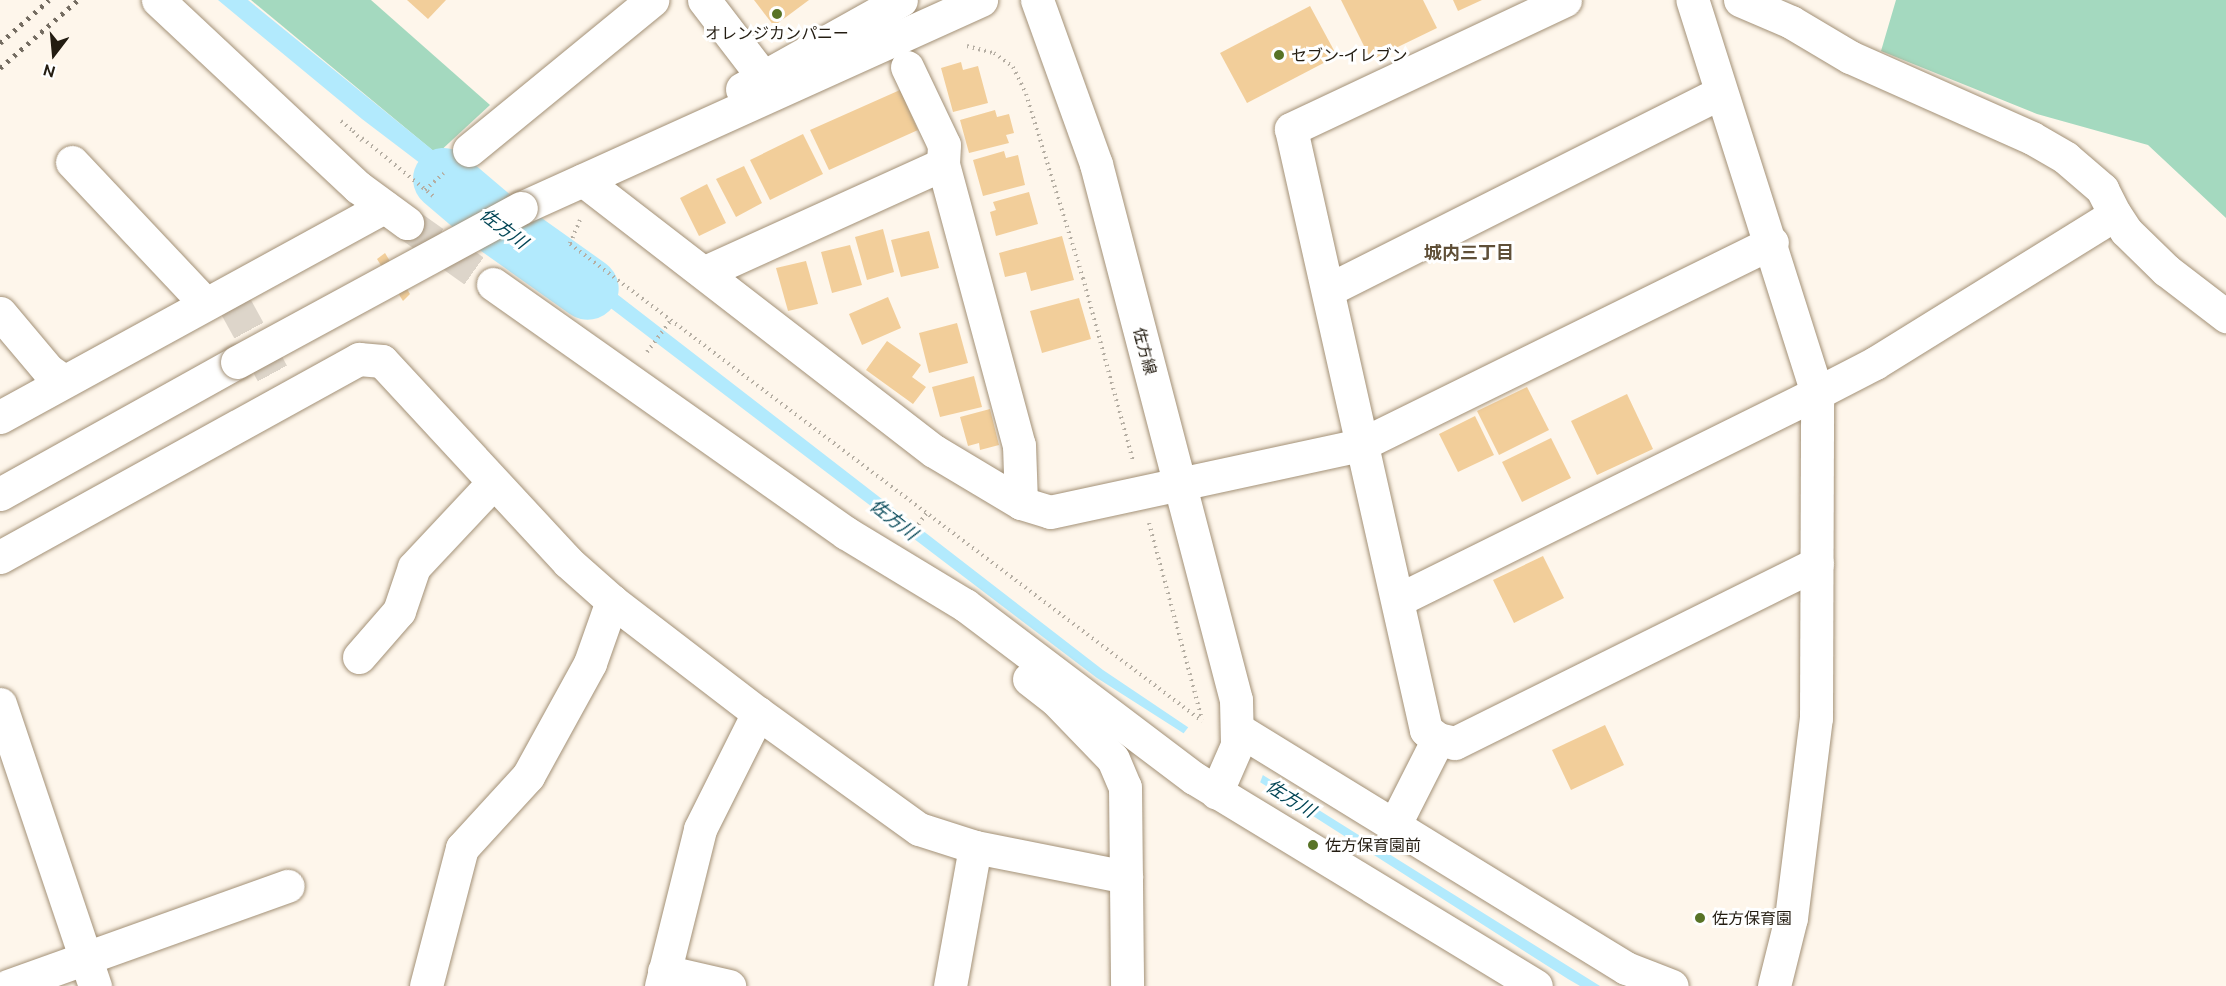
<!DOCTYPE html>
<html>
<head>
<meta charset="utf-8">
<style>
	body { margin:0 }
	#map { position:relative; width:2226px; height:986px; overflow:hidden; background:#fef6eb; font-family:Ubuntu,"Noto Sans JP",sans-serif }
	div>[style] { position:absolute }
	.green>* { inset:0; background:#a4d9bf }
	.water>* { inset:0; background:#b2eafd }
	.pier>* { inset:0; background:#fef6eb }
	.river>* { height:62px; margin:-31px; padding:0 31px; transform-origin:31px; border-radius:31px; background:#b2eafd }
	.building>* { inset:0; background:#f2ce9a }
	.street-tunnel>* { height:33px; margin-top:-16.5px; transform-origin:0; background:repeating-linear-gradient(90deg,#ddd5ca 0 33px,transparent 0 49px) }
	.secondary-tunnel>* { height:33px; margin-top:-16.5px; transform-origin:0; background:repeating-linear-gradient(90deg,#ddd5ca 0 33px,transparent 0 49px) }
	.path>* { height:4px; margin-top:-2px; transform-origin:0; background:repeating-linear-gradient(90deg,#b5aea3 0 1.5px,transparent 0 6px) }
	.roads { filter:drop-shadow(0 0 2px #a39177) drop-shadow(0 0 2px #a39177) }
	.street>* { height:33px; margin:-16.5px; padding:0 16.5px; transform-origin:16.5px; border-radius:16.5px; background:#fff }
	.secondary>* { height:33px; margin:-16.5px; padding:0 16.5px; transform-origin:16.5px; border-radius:16.5px; background:#fff }
	.rail>* { height:4.5px; margin-top:-2.25px; transform-origin:0; background:repeating-linear-gradient(90deg,#746c61 0 3px,transparent 0 9px) }
	.bridges { filter:drop-shadow(0 0 2px #a39177) drop-shadow(0 0 2px #a39177) }
	.secondary-bridge>* { height:33px; margin:-16.5px; padding:0 16.5px; transform-origin:16.5px; border-radius:16.5px; background:#fff }
	.dots>* { width:16px; height:16px; translate:-50% -50%; box-sizing:border-box; border:3px solid #fff; border-radius:50% }
	span { translate:-50% -50%; white-space:nowrap; text-align:center; line-height:1.15; -webkit-text-stroke:6px #fff; paint-order:stroke }
	.poi-label { font-size:16px; color:#231c11 }
	.left { translate:0 -50%; text-align:left }
	.street-label { font-size:16px; color:#231c11 }
	.water-label { font-size:18px; color:#024555; font-style:italic }
	.neighbourhood-label { font-size:18px; color:#5f4f37; font-weight:700 }
	.north { position:absolute; left:24px; top:24px; width:60px; height:60px; -webkit-text-stroke:4px #fff; paint-order:stroke; rotate:196deg; font-size:16px; font-weight:700; line-height:24px; text-align:center; color:#231c11 }
	.north::after { content:''; display:block; margin:auto; width:21px; height:27px; background:#231c11; clip-path:polygon(50% 0,100% 100%,50% 72%,0 100%) }
</style>
</head>
<body>
<div id="map">
	<div class="green">
		<div style="clip-path:polygon(251px 0,371px 0,490px 105px,437px 154px)"></div>
		<div style="clip-path:polygon(1896px 0,2226px 0,2226px 218px,2148px 145px,2037px 114px,1881px 51px)"></div>
	</div>
	<div class="water">
		<div style="clip-path:polygon(218px 0,248px 0,472px 182px,1103px 670px,1210px 742px,1600px 986px,1580px 986px,1568px 979px,1097px 678px,362px 119px)"></div>
	</div>
	<div class="pier">
		<div style="clip-path:polygon(484px 188px,545px 235px,523px 247px,462px 200px)"></div>
		<div style="clip-path:polygon(1190px 725px,1264px 772px,1258px 788px,1180px 738px)"></div>
	</div>
	<div class="river">
		<div style="left:444px;top:179px;width:71px;rotate:40.4deg"></div>
		<div style="left:498px;top:225px;width:110px;rotate:35.4deg"></div>
	</div>
	<div class="building">
		<div style="clip-path:polygon(407px 0,446px 0,428px 19px)"></div>
		<div style="clip-path:polygon(754px 0,809px 0,774px 26px)"></div>
		<div style="clip-path:polygon(1341px 0,1423px 0,1437px 28px,1371px 60px)"></div>
		<div style="clip-path:polygon(1453px 0,1482px 0,1458px 11px)"></div>
		<div style="clip-path:polygon(1310px 6px,1337px 56px,1247px 103px,1220px 53px)"></div>
		<div style="clip-path:polygon(961px 62px,963px 70px,978px 66px,988px 103px,953px 112px,941px 68px)"></div>
		<div style="clip-path:polygon(900px 90px,918px 130px,829px 170px,810px 130px)"></div>
		<div style="clip-path:polygon(995px 110px,997px 117px,1009px 114px,1014px 133px,1006px 135px,1009px 143px,969px 153px,960px 120px)"></div>
		<div style="clip-path:polygon(803px 134px,823px 174px,770px 200px,750px 160px)"></div>
		<div style="clip-path:polygon(1004px 151px,1006px 158px,1018px 155px,1025px 185px,983px 196px,973px 160px)"></div>
		<div style="clip-path:polygon(744px 166px,762px 203px,736px 217px,716px 179px)"></div>
		<div style="clip-path:polygon(707px 184px,726px 223px,699px 236px,680px 198px)"></div>
		<div style="clip-path:polygon(1029px 192px,1038px 224px,996px 236px,990px 212px,996px 210px,993px 202px)"></div>
		<div style="clip-path:polygon(883px 229px,894px 272px,867px 280px,855px 237px)"></div>
		<div style="clip-path:polygon(929px 231px,939px 268px,901px 277px,891px 240px)"></div>
		<div style="clip-path:polygon(1062px 236px,1074px 280px,1031px 291px,1026px 272px,1005px 277px,999px 253px)"></div>
		<div style="clip-path:polygon(850px 245px,862px 285px,832px 293px,821px 252px)"></div>
		<div style="clip-path:polygon(385px 253px,410px 294px,403px 301px,377px 259px)"></div>
		<div style="clip-path:polygon(806px 261px,818px 304px,788px 311px,776px 268px)"></div>
		<div style="clip-path:polygon(888px 297px,901px 328px,862px 345px,849px 314px)"></div>
		<div style="clip-path:polygon(1079px 298px,1091px 339px,1042px 353px,1030px 311px)"></div>
		<div style="clip-path:polygon(957px 323px,968px 363px,929px 373px,919px 333px)"></div>
		<div style="clip-path:polygon(887px 341px,921px 365px,912px 377px,926px 387px,913px 404px,866px 370px)"></div>
		<div style="clip-path:polygon(974px 376px,982px 407px,940px 417px,932px 387px)"></div>
		<div style="clip-path:polygon(1527px 387px,1549px 430px,1499px 455px,1477px 411px)"></div>
		<div style="clip-path:polygon(1627px 394px,1653px 449px,1597px 475px,1571px 421px)"></div>
		<div style="clip-path:polygon(990px 409px,999px 445px,980px 450px,979px 443px,968px 446px,960px 417px)"></div>
		<div style="clip-path:polygon(1475px 416px,1494px 455px,1458px 472px,1439px 434px)"></div>
		<div style="clip-path:polygon(1551px 438px,1571px 478px,1522px 502px,1502px 462px)"></div>
		<div style="clip-path:polygon(1543px 556px,1564px 598px,1514px 623px,1493px 580px)"></div>
		<div style="clip-path:polygon(1605px 725px,1624px 765px,1571px 790px,1552px 750px)"></div>
	</div>
	<div class="street-tunnel">
		<div style="left:233px;top:301px;width:98px;rotate:61.3deg"></div>
	</div>
	<div class="secondary-tunnel">
		<div style="left:407px;top:223px;width:105px;rotate:35.3deg"></div>
	</div>
	<div class="path">
		<div style="left:967px;top:46px;width:28px;rotate:15deg"></div>
		<div style="left:994px;top:53px;width:24px;rotate:36deg"></div>
		<div style="left:1013px;top:67px;width:30px;rotate:64deg"></div>
		<div style="left:1026px;top:94px;width:193px;rotate:72.8deg"></div>
		<div style="left:1083px;top:278px;width:190px;rotate:74.7deg"></div>
		<div style="left:341px;top:121px;width:17px;rotate:40deg"></div>
		<div style="left:353px;top:131px;width:13px;rotate:48deg"></div>
		<div style="left:362px;top:138px;width:92px;rotate:39.2deg"></div>
		<div style="left:425px;top:190px;width:25px;rotate:-42deg"></div>
		<div style="left:580px;top:220px;width:26px;rotate:113deg"></div>
		<div style="left:570px;top:244px;width:792px;rotate:37.04deg"></div>
		<div style="left:647px;top:352px;width:40px;rotate:-53deg"></div>
		<div style="left:1149px;top:523px;width:200px;rotate:74.9deg"></div>
		<div style="left:911px;top:534px;width:26px;rotate:-53deg"></div>
	</div>
	<div class="roads">
		<div class="street">
			<div style="left:704px;top:0;width:97px;rotate:52.5deg"></div>
			<div style="left:1565px;top:0;width:303px;rotate:154.8deg"></div>
			<div style="left:1291px;top:129px;width:616px;rotate:77.34deg"></div>
			<div style="left:1426px;top:730px;width:15px;rotate:37deg"></div>
			<div style="left:1438px;top:739px;width:17px;rotate:13deg"></div>
			<div style="left:1455px;top:743px;width:404px;rotate:-26.4deg"></div>
			<div style="left:1740px;top:0;width:56px;rotate:23.3deg"></div>
			<div style="left:1791px;top:22px;width:69px;rotate:30.7deg"></div>
			<div style="left:1850px;top:57px;width:199px;rotate:24deg"></div>
			<div style="left:2032px;top:138px;width:39px;rotate:30deg"></div>
			<div style="left:2066px;top:158px;width:48px;rotate:40.7deg"></div>
			<div style="left:2102px;top:189px;width:28px;rotate:63deg"></div>
			<div style="left:907px;top:67px;width:86px;rotate:64.6deg"></div>
			<div style="left:944px;top:145px;width:19px;rotate:93deg"></div>
			<div style="left:469px;top:150px;width:237px;rotate:-39.3deg"></div>
			<div style="left:72px;top:162px;width:194px;rotate:46.7deg"></div>
			<div style="left:583px;top:180px;width:443px;rotate:37.7deg"></div>
			<div style="left:934px;top:451px;width:101px;rotate:30.9deg"></div>
			<div style="left:1021px;top:503px;width:30px;rotate:17deg"></div>
			<div style="left:1050px;top:512px;width:317px;rotate:-12.2deg"></div>
			<div style="left:1360px;top:445px;width:459px;rotate:-26.2deg"></div>
			<div style="left:705px;top:272px;width:261px;rotate:-24.4deg"></div>
			<div style="left:943px;top:164px;width:291px;rotate:74.9deg"></div>
			<div style="left:1019px;top:445px;width:58px;rotate:88deg"></div>
			<div style="left:1328px;top:290px;width:439px;rotate:-26.7deg"></div>
			<div style="left:0;top:313px;width:75px;rotate:49.9deg"></div>
			<div style="left:48px;top:370px;width:19px;rotate:35deg"></div>
			<div style="left:0;top:557px;width:410px;rotate:-28.9deg"></div>
			<div style="left:359px;top:359px;width:23px;rotate:5deg"></div>
			<div style="left:382px;top:361px;width:274px;rotate:47.2deg"></div>
			<div style="left:568px;top:562px;width:59px;rotate:41.6deg"></div>
			<div style="left:612px;top:601px;width:184px;rotate:37.5deg"></div>
			<div style="left:758px;top:713px;width:198px;rotate:35.8deg"></div>
			<div style="left:919px;top:829px;width:59px;rotate:17.8deg"></div>
			<div style="left:975px;top:847px;width:154px;rotate:11.2deg"></div>
			<div style="left:1398px;top:600px;width:467px;rotate:-26.3deg"></div>
			<div style="left:1817px;top:393px;width:412px;rotate:-107.6deg"></div>
			<div style="left:965px;top:605px;width:287px;rotate:37.1deg"></div>
			<div style="left:1194px;top:778px;width:400px;rotate:31.3deg"></div>
			<div style="left:359px;top:657px;width:61px;rotate:-49deg"></div>
			<div style="left:399px;top:611px;width:46px;rotate:-71.2deg"></div>
			<div style="left:414px;top:567px;width:115px;rotate:-46.8deg"></div>
			<div style="left:1029px;top:679px;width:33px;rotate:38deg"></div>
			<div style="left:1055px;top:699px;width:83px;rotate:46deg"></div>
			<div style="left:1113px;top:759px;width:30px;rotate:67deg"></div>
			<div style="left:1125px;top:787px;width:199px;rotate:89.4deg"></div>
			<div style="left:0;top:704px;width:298px;rotate:71.4deg"></div>
			<div style="left:1239px;top:730px;width:454px;rotate:31.6deg"></div>
			<div style="left:1626px;top:968px;width:49px;rotate:21.4deg"></div>
			<div style="left:1400px;top:814px;width:84px;rotate:-63.1deg"></div>
			<div style="left:664px;top:971px;width:67px;rotate:13deg"></div>
			<div style="left:8px;top:986px;width:297px;rotate:-19.7deg"></div>
			<div style="left:426px;top:986px;width:143px;rotate:-75.4deg"></div>
			<div style="left:462px;top:848px;width:98px;rotate:-47.5deg"></div>
			<div style="left:528px;top:776px;width:129px;rotate:-61.2deg"></div>
			<div style="left:590px;top:663px;width:66px;rotate:-70.5deg"></div>
			<div style="left:661px;top:986px;width:162px;rotate:-76deg"></div>
			<div style="left:700px;top:829px;width:130px;rotate:-63.4deg"></div>
			<div style="left:950px;top:986px;width:141px;rotate:-79.8deg"></div>
			<div style="left:1774px;top:986px;width:70px;rotate:-76deg"></div>
			<div style="left:1791px;top:918px;width:202px;rotate:-82.9deg"></div>
			<div style="left:1816px;top:718px;width:325px;rotate:-89.8deg"></div>
			<div style="left:1817px;top:393px;width:65px;rotate:-27.3deg"></div>
			<div style="left:1875px;top:363px;width:282px;rotate:-31.8deg"></div>
			<div style="left:2115px;top:214px;width:20px;rotate:57deg"></div>
			<div style="left:2126px;top:231px;width:56px;rotate:44.3deg"></div>
			<div style="left:2166px;top:270px;width:76px;rotate:37.5deg"></div>
		</div>
		<div class="secondary">
			<div style="left:158px;top:0;width:274px;rotate:43.1deg"></div>
			<div style="left:358px;top:187px;width:61px;rotate:36.3deg"></div>
			<div style="left:1037px;top:0;width:174px;rotate:70.2deg"></div>
			<div style="left:1096px;top:164px;width:554px;rotate:75.36deg"></div>
			<div style="left:1236px;top:700px;width:45px;rotate:88.7deg"></div>
			<div style="left:1237px;top:745px;width:52px;rotate:113.6deg"></div>
			<div style="left:742px;top:89px;width:182px;rotate:-29.2deg"></div>
			<div style="left:521px;top:208px;width:505px;rotate:-24.33deg"></div>
			<div style="left:493px;top:284px;width:432px;rotate:35.2deg"></div>
			<div style="left:846px;top:533px;width:139px;rotate:31.2deg"></div>
			<div style="left:0;top:417px;width:438px;rotate:-28.7deg"></div>
			<div style="left:0;top:494px;width:271px;rotate:-29.1deg"></div>
		</div>
	</div>
	<div class="rail">
		<div style="left:0;top:43px;width:65px;rotate:-41.3deg"></div>
		<div style="left:0;top:68px;width:103px;rotate:-41.1deg"></div>
	</div>
	<div class="bridges">
		<div class="secondary-bridge">
			<div style="left:237px;top:362px;width:323px;rotate:-28.5deg"></div>
		</div>
	</div>
	<div class="dots">
		<div style="left:777px;top:14px;background:#587326"></div>
		<div style="left:1279px;top:55px;background:#587326"></div>
		<div style="left:1313px;top:845px;background:#587326"></div>
		<div style="left:1700px;top:918px;background:#587326"></div>
	</div>
	<div class="poi-label">
		<span style="left:777px;top:33px">オレンジカンパニー</span>
		<span class="left" style="left:1291px;top:55px">セブン-イレブン</span>
		<span class="left" style="left:1325px;top:845px">佐方保育園前</span>
		<span class="left" style="left:1712px;top:918px">佐方保育園</span>
	</div>
	<div class="street-label">
		<span style="left:1145px;top:351px;rotate:75deg">佐方線</span>
	</div>
	<div class="water-label">
		<span style="left:504px;top:228px;rotate:37deg">佐方川</span>
		<span style="left:894px;top:519px;rotate:38deg">佐方川</span>
		<span style="left:1291px;top:798px;rotate:32deg">佐方川</span>
	</div>
	<div class="neighbourhood-label">
		<span style="left:1469px;top:252px">城内三丁目</span>
	</div>
	<div class="north">N</div>
</div>
</body>
</html>
